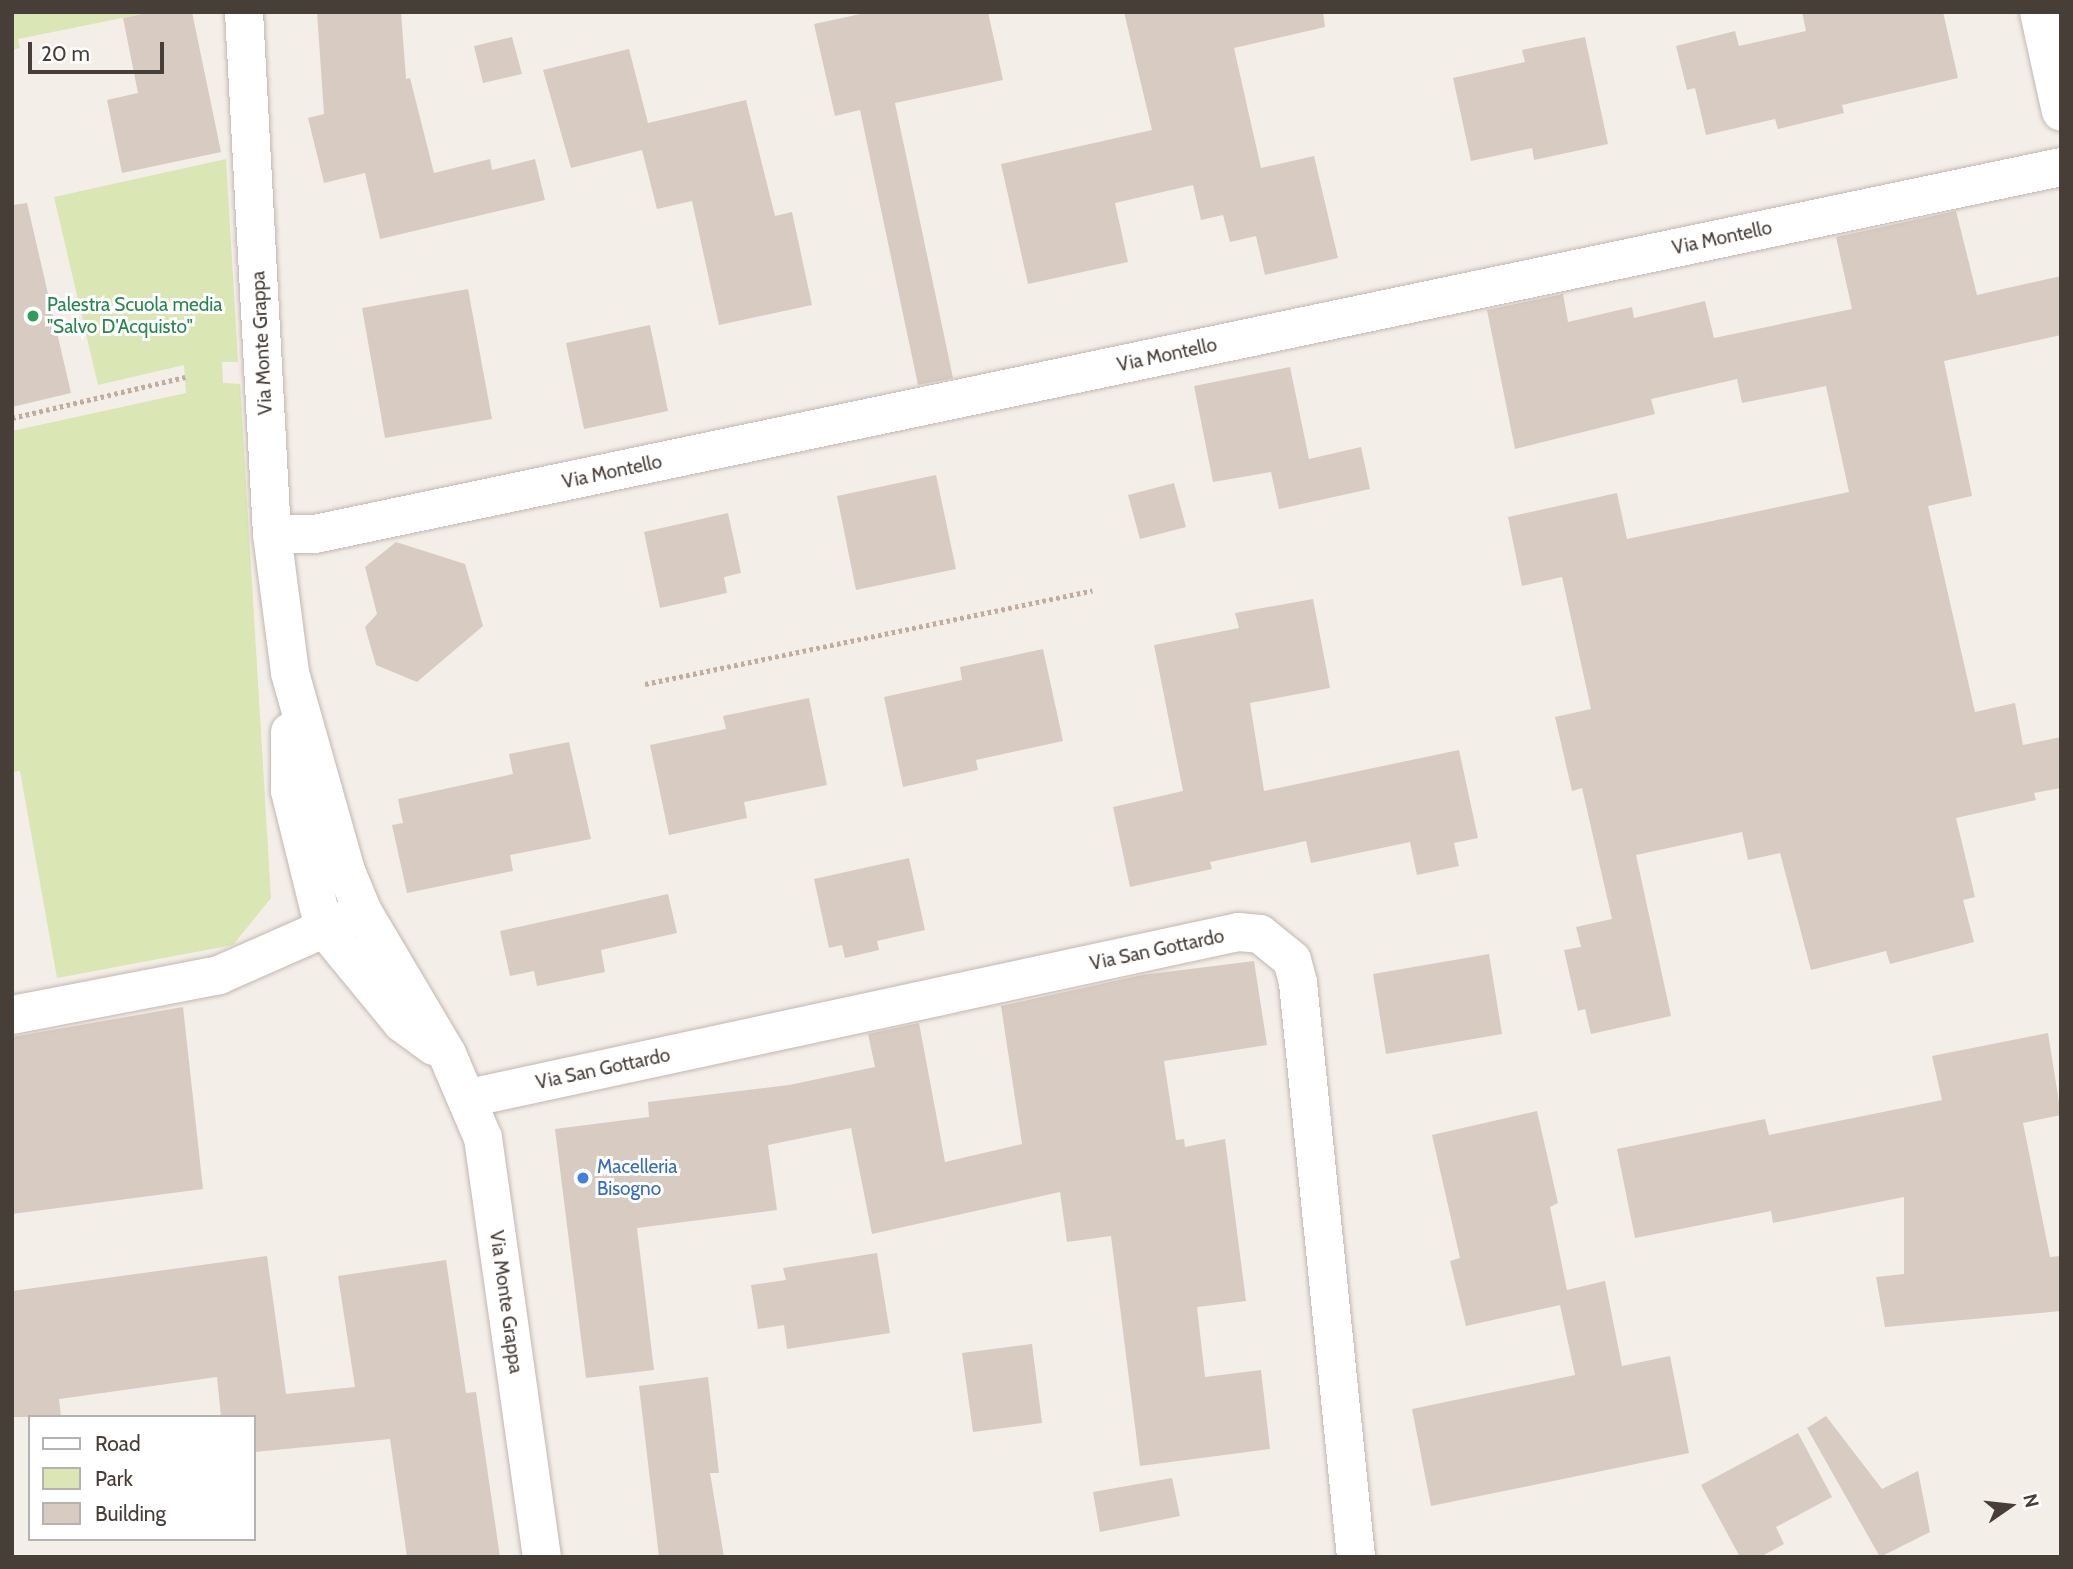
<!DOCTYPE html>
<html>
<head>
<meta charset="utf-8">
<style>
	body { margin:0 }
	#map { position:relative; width:2073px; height:1569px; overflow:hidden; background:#f4eee9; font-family:Cabin,sans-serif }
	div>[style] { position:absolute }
	.green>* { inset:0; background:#dae6b4 }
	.building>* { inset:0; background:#d8cbc2 }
	.path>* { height:4.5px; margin-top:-2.25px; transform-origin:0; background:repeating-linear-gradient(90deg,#c0ad9e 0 3.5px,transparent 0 7px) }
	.roads { filter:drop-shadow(0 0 2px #c2b7af) drop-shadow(0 0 2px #c2b7af) }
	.minor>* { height:38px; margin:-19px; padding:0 19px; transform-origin:19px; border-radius:19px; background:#fff }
	.dots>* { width:19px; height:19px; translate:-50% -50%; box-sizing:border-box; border:4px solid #fff; border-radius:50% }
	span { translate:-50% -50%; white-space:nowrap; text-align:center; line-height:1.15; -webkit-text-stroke:6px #fff; paint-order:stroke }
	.street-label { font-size:19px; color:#473e38 }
	.leisure-label { font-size:19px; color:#27864d }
	.left { translate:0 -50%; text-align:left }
	.shop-label { font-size:19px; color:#366cbe }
	.frame { position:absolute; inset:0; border:14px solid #473e38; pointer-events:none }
	.legend { position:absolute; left:28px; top:1415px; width:228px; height:126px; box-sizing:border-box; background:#fff; border:2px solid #b5b2af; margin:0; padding:9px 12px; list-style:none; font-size:21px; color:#473e38 }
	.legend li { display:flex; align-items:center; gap:14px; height:35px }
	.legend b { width:35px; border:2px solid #b5b2af }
	.north { position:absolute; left:1975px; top:1471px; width:70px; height:70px; -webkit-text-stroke:5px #fff; paint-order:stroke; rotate:76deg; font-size:19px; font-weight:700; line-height:28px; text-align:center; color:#473e38 }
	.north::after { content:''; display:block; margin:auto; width:24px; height:32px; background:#473e38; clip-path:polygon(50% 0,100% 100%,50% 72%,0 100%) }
	.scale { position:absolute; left:28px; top:42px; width:136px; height:32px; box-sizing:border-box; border:4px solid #473e38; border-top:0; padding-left:9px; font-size:21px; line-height:24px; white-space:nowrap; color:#473e38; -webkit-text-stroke:5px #fff; paint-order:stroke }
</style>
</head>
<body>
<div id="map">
	<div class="green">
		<div style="clip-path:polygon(12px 12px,152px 12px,18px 39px,20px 48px,12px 50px)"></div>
		<div style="clip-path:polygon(226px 159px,238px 362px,222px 362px,223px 383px,240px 384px,271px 898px,233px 945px,57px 978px,20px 771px,12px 772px,12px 431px,186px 393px,184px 365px,98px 385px,54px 197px)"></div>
	</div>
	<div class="building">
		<div style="clip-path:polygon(152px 12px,192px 12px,221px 152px,122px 173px,107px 100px,138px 93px,123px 18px)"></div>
		<div style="clip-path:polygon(317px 12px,401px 12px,406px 79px,410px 78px,434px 173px,490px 159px,492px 170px,535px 159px,545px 200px,380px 239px,365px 173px,324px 183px,308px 118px,324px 114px)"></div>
		<div style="clip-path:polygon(870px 12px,988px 12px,1003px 80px,895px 103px,953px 378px,918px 385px,860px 110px,835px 116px,814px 24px)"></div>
		<div style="clip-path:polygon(1124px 12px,1323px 12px,1325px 27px,1234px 48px,1261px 168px,1314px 156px,1338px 258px,1265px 275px,1256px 236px,1230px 242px,1223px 215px,1201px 220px,1193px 185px,1115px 203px,1128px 262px,1028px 284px,1001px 164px,1152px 130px)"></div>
		<div style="clip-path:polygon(1802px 12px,1943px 12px,1958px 78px,1842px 105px,1844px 113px,1778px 129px,1775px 119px,1706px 135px,1695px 88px,1687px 90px,1676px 46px,1735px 31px,1739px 46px,1806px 31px)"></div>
		<div style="clip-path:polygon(512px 37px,522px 74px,483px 83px,474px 46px)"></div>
		<div style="clip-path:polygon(1585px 37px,1608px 144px,1534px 160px,1532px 148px,1471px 161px,1453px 78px,1525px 62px,1522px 50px)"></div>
		<div style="clip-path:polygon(629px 49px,648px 123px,746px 100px,775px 216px,792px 212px,812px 305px,719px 325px,692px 201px,657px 209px,642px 150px,571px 168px,543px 70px)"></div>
		<div style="clip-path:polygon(27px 203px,71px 393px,12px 407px,12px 205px)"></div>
		<div style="clip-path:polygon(1956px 211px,1977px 295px,2061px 276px,2061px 335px,1944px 361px,1972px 496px,1928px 506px,1975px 712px,2015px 703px,2023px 745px,2061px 737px,2061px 788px,2034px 793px,2036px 800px,1956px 818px,1975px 897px,1963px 900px,1974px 942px,1890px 964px,1886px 951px,1811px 970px,1780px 853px,1748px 860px,1742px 832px,1636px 855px,1671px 1016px,1591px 1034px,1585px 1009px,1578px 1011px,1564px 950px,1581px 947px,1576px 927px,1612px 919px,1582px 788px,1572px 791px,1555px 717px,1591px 709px,1562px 577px,1522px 586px,1508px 517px,1617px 493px,1627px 539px,1849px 492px,1826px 386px,1742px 403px,1737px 379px,1651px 399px,1655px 414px,1515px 449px,1487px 310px,1563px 294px,1568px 322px,1632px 307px,1634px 318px,1705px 301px,1714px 338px,1852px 309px,1836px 237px)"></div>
		<div style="clip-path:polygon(468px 289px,492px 419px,385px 438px,362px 308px)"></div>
		<div style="clip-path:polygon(650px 325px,668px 411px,584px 429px,566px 343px)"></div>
		<div style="clip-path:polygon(1290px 367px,1309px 459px,1361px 447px,1370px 489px,1279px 509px,1271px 472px,1213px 482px,1194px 386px)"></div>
		<div style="clip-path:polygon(936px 475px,956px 569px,856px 590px,837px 496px)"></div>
		<div style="clip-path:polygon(1174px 483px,1186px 527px,1140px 539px,1128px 495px)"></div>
		<div style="clip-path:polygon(728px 513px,741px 573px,724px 577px,727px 593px,660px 608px,644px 532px)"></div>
		<div style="clip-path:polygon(396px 542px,465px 564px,483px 626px,417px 682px,376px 665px,365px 627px,377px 614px,365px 567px)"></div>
		<div style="clip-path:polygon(1313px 599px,1330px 688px,1250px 703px,1264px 791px,1459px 750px,1478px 838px,1454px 843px,1459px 866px,1417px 875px,1410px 842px,1311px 863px,1306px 841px,1210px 862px,1212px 869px,1130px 887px,1113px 807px,1183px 791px,1154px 645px,1239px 628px,1235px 613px)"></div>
		<div style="clip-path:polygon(1043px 649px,1063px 741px,976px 760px,978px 770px,903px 787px,884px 697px,962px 680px,960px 667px)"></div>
		<div style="clip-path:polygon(809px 698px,827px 785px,744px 802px,747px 818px,669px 835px,650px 745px,726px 729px,723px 716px)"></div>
		<div style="clip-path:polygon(569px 742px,591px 839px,510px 855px,513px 871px,407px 893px,392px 825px,403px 823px,398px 799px,513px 774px,509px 754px)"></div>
		<div style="clip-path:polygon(909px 858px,925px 930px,877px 941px,879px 950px,845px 958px,842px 945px,829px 948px,814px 879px)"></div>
		<div style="clip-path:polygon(668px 894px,677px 933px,601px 950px,605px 972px,537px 986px,534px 971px,510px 976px,500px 931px)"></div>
		<div style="clip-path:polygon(1489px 954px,1502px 1034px,1386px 1054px,1373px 974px)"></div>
		<div style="clip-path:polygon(1254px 961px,1267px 1045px,1164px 1061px,1176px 1140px,1184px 1139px,1185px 1147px,1225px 1139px,1246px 1301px,1197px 1307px,1205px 1377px,1261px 1370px,1270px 1449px,1140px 1466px,1111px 1236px,1067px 1242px,1060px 1192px,872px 1234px,851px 1128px,768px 1145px,777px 1210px,637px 1228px,654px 1370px,586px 1378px,555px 1129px,649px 1117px,648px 1102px,789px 1085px,875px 1067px,868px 1034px,919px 1023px,945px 1162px,1022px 1144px,1001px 1006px,1142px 975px)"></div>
		<div style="clip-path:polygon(183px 1007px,203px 1189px,12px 1214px,12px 1037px)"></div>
		<div style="clip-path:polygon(2048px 1033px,2061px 1115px,2023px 1123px,2050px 1257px,2061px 1256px,2061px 1311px,1885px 1327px,1876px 1277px,1904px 1274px,1904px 1197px,1773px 1223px,1771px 1211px,1635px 1238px,1617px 1149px,1765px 1119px,1769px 1135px,1942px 1100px,1932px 1056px)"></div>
		<div style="clip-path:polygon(1537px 1111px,1558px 1203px,1550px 1207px,1567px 1290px,1605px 1281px,1622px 1366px,1670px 1356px,1689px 1453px,1431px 1506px,1412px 1409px,1575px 1375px,1560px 1305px,1466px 1326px,1450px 1261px,1460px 1258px,1432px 1135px)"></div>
		<div style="clip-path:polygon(877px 1253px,890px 1333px,787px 1349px,784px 1325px,758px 1329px,751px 1285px,786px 1280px,783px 1268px)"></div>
		<div style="clip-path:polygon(267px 1256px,286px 1394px,355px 1387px,338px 1276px,446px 1260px,466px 1393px,476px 1392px,500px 1557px,407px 1557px,390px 1439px,254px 1452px,254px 1417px,221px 1417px,217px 1377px,59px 1399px,61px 1417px,12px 1417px,12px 1291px)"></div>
		<div style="clip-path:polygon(1032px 1344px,1042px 1423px,973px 1432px,962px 1353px)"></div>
		<div style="clip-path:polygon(708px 1377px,719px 1473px,710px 1473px,724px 1557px,659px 1557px,639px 1386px)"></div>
		<div style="clip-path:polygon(1826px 1416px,1882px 1489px,1918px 1471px,1930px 1532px,1880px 1557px,1807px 1428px)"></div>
		<div style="clip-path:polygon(1798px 1433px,1832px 1497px,1776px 1527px,1784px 1544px,1760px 1557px,1740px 1557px,1701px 1485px)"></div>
		<div style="clip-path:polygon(1172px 1478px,1180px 1516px,1100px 1532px,1093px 1492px)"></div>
	</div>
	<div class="path">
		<div style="left:12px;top:418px;width:178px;rotate:-13.3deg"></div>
		<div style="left:645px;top:684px;width:457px;rotate:-11.8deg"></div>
	</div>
	<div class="roads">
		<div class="minor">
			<div style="left:244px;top:12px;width:523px;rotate:86.93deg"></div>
			<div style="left:272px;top:534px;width:140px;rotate:82.6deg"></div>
			<div style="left:290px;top:673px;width:206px;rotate:74.2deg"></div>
			<div style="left:346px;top:871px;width:44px;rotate:67.5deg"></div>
			<div style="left:363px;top:912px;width:165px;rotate:59.4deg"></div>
			<div style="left:447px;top:1054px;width:91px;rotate:66.8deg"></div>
			<div style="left:483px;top:1138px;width:423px;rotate:82deg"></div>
			<div style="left:2039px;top:12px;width:102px;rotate:77.6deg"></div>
			<div style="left:272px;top:534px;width:43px"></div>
			<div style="left:315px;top:534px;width:1784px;rotate:-11.87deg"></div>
			<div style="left:290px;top:732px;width:59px;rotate:90deg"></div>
			<div style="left:290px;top:791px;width:141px;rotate:76.1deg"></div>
			<div style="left:324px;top:928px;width:123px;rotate:50.6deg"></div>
			<div style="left:402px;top:1023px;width:39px;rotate:36deg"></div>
			<div style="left:12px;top:1015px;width:211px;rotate:-10.9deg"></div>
			<div style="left:219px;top:975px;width:141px;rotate:-23.8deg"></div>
			<div style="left:469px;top:1098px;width:787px;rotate:-12.18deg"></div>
			<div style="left:1238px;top:932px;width:22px;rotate:5deg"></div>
			<div style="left:1260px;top:934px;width:41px;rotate:39.1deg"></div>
			<div style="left:1292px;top:960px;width:24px;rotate:75deg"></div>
			<div style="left:1298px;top:983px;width:577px;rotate:84.23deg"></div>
		</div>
	</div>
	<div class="dots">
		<div style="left:33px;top:316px;background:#2e9e5b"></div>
		<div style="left:583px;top:1178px;background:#3f7fe0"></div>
	</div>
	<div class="street-label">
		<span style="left:1722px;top:238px;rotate:-12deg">Via Montello</span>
		<span style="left:262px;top:343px;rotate:-93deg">Via Monte Grappa</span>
		<span style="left:1167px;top:355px;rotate:-12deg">Via Montello</span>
		<span style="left:612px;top:472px;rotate:-12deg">Via Montello</span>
		<span style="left:1157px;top:950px;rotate:-12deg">Via San Gottardo</span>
		<span style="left:603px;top:1069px;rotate:-12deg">Via San Gottardo</span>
		<span style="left:506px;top:1302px;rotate:82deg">Via Monte Grappa</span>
	</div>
	<div class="leisure-label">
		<span class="left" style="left:47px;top:316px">Palestra Scuola media<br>"Salvo D'Acquisto"</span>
	</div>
	<div class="shop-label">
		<span class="left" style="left:597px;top:1178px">Macelleria<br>Bisogno</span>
	</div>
	<div class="frame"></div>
	<ul class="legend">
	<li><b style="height:9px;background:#fff"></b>Road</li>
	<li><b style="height:19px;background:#dae6b4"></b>Park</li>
	<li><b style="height:19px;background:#d8cbc2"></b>Building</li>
	</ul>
	<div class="north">N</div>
	<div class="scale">20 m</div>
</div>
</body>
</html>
